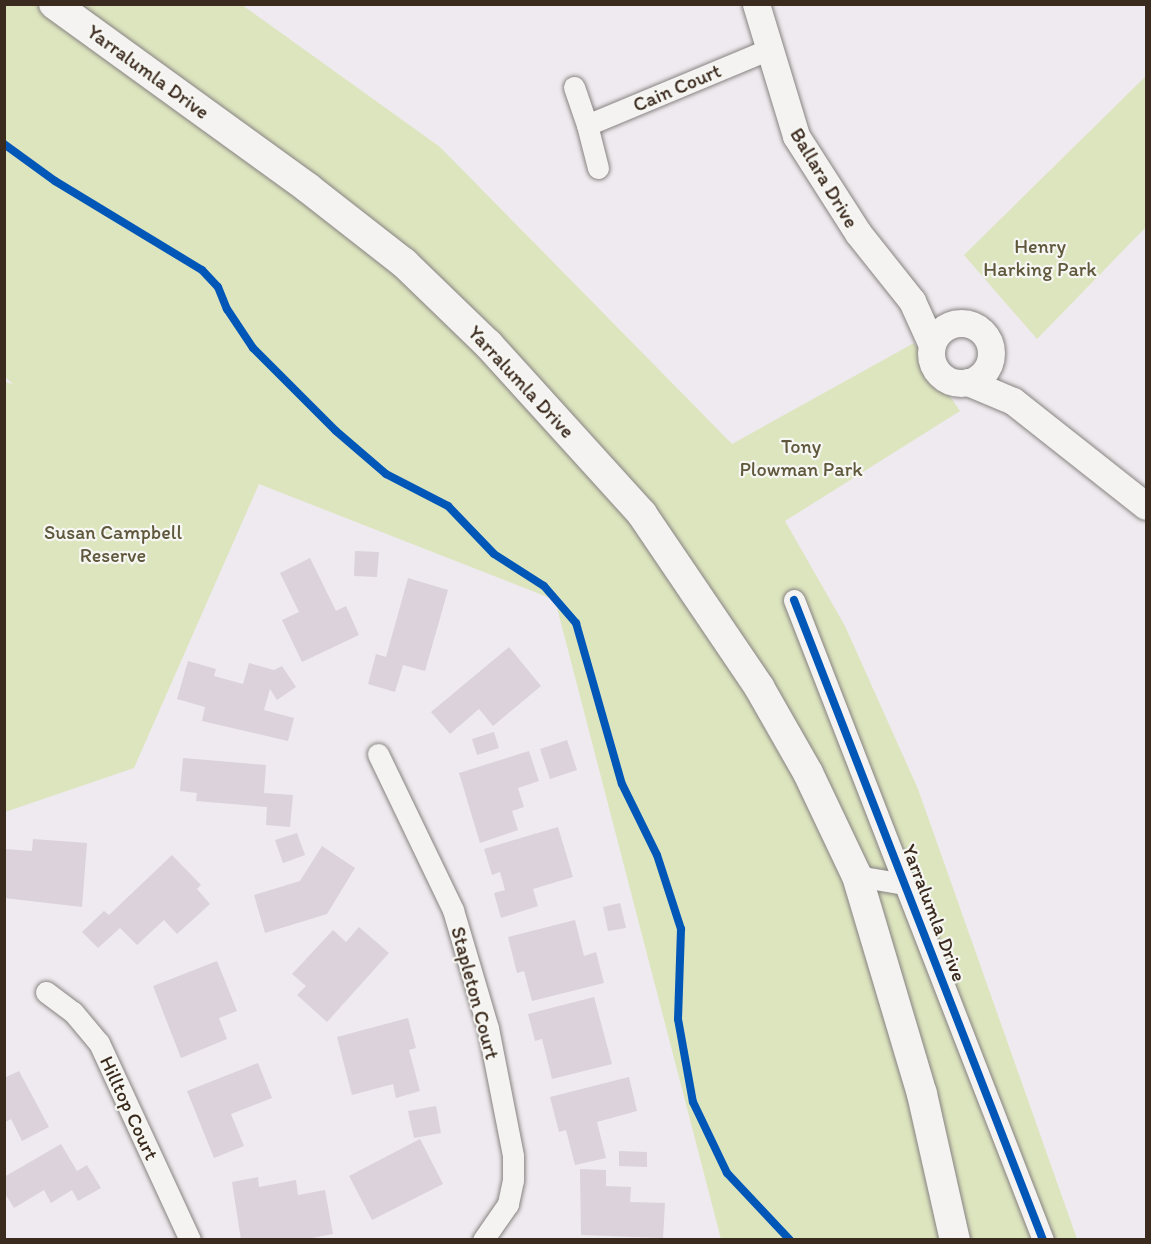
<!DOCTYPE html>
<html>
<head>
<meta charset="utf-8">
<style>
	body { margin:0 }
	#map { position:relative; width:1151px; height:1244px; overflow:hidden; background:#efeaef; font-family:Itim,sans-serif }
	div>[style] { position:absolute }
	.green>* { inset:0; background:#dde5be }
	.building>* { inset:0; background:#dbd2dc }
	.roads { filter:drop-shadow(0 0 2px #878281) drop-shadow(0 0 2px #878281) }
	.minor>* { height:21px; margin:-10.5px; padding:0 10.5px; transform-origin:10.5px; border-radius:10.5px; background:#f4f3f2 }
	.tertiary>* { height:27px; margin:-13.5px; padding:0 13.5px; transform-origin:13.5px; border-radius:13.5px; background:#f4f3f2 }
	.tertiary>.ring { margin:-13.5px; padding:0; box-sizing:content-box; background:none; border:27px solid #f4f3f2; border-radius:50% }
	.secondary>* { height:30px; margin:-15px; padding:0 15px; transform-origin:15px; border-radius:15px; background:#f4f3f2 }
	.cycleway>* { height:8px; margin:-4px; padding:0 4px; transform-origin:4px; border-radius:4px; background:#0057b8 }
	span { translate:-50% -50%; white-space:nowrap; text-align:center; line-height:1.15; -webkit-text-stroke:4.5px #f6f6f2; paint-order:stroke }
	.street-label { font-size:20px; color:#3b2a1e }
	.park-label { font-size:20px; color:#60583c }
	.frame { position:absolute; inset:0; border:6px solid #3b2a1e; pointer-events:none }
</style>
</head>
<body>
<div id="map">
	<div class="green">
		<div style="clip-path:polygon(5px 4px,242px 5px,440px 147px,732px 444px,914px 343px,960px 411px,785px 521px,845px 626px,918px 789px,1077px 1239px,721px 1239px,555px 600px,259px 484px,134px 768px,5px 812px,4px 382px,13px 384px,4px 376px)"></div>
		<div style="clip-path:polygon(1146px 76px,1146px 227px,1037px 339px,964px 255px)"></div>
	</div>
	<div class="building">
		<div style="clip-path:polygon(355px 551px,379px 552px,377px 577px,354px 576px)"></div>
		<div style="clip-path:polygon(310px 558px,336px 611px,346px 606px,359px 635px,302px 662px,282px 620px,299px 612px,280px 573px)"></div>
		<div style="clip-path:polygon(408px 578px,448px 590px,425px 671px,403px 665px,395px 692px,368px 684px,376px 654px,386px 657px)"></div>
		<div style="clip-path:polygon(509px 647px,541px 686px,493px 726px,479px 709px,450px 734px,431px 712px)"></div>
		<div style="clip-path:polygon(188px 661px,216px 669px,214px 676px,243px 684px,249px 663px,274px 670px,282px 666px,296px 687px,277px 700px,270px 689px,264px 710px,294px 718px,288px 741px,202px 721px,205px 707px,177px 699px)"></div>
		<div style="clip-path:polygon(494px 732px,499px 748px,477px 755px,472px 739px)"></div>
		<div style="clip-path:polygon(567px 740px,577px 770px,550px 779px,540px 749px)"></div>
		<div style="clip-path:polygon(529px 751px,539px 781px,518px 788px,524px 807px,512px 811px,518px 830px,480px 843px,459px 773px)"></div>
		<div style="clip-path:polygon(183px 758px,266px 765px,264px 793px,293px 795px,290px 827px,266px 825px,267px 807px,196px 801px,197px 793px,180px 791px)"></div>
		<div style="clip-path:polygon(558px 827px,573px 877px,533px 889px,538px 906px,501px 918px,494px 893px,505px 890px,500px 872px,492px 875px,484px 849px)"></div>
		<div style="clip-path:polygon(297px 833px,305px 855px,283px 863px,275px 840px)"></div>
		<div style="clip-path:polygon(33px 839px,87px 843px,82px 907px,4px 898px,4px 849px,32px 851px)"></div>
		<div style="clip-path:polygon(322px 846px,355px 868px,327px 914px,265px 933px,254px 895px,300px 881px)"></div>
		<div style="clip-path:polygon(172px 855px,201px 885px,197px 889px,210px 904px,177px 934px,164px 920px,137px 945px,120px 928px,98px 948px,82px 932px,104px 911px,109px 915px)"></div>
		<div style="clip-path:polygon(620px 903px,626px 928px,608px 931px,603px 907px)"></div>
		<div style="clip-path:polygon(575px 920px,584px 956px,596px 952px,604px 983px,532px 1001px,524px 971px,517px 973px,508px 937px)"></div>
		<div style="clip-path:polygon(359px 927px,389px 953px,327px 1022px,297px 995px,306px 986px,292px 974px,333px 930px,346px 942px)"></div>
		<div style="clip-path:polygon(217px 961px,237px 1011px,219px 1018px,227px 1039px,181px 1058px,153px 986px)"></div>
		<div style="clip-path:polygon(594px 997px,612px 1064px,552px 1079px,542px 1039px,535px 1041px,528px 1014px)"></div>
		<div style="clip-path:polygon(408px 1018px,416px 1048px,409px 1050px,420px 1091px,396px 1098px,393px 1084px,352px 1095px,337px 1037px)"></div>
		<div style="clip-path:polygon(258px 1063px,272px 1098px,231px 1114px,244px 1146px,214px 1158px,187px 1091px)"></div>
		<div style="clip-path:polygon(19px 1071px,49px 1127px,22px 1141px,11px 1119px,4px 1123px,4px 1078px)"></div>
		<div style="clip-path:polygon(629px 1077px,637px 1111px,597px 1122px,606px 1158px,575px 1165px,566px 1130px,559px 1132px,550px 1097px)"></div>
		<div style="clip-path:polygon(436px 1106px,441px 1133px,414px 1138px,408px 1111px)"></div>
		<div style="clip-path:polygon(420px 1139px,443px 1184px,372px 1220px,349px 1176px)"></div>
		<div style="clip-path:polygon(61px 1144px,77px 1171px,87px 1165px,101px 1188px,78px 1201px,72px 1190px,51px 1203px,44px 1190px,14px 1208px,4px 1192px,4px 1177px)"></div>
		<div style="clip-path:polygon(619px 1151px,647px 1152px,647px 1167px,619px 1166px)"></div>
		<div style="clip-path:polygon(580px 1169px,606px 1170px,606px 1186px,631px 1187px,630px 1202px,665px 1203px,663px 1238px,581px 1235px)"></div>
		<div style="clip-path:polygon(258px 1177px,259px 1187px,296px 1180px,298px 1195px,325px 1190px,333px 1234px,301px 1240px,241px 1240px,232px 1182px)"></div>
	</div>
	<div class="roads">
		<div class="minor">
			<div style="left:574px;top:87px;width:40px;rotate:71.1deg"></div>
			<div style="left:598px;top:168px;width:44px;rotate:-104.3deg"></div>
			<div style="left:587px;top:125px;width:195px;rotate:-22.6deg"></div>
			<div style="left:794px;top:600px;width:687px;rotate:68.74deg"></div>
			<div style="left:378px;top:754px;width:173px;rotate:64.3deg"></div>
			<div style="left:453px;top:910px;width:123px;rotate:73.5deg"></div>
			<div style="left:488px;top:1028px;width:130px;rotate:78.9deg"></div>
			<div style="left:513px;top:1156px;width:24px;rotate:90deg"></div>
			<div style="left:513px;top:1180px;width:25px;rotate:102deg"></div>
			<div style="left:508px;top:1204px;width:44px;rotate:124.8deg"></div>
			<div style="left:857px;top:876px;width:49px;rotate:9.5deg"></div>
			<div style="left:46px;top:992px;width:34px;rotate:37deg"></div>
			<div style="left:73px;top:1012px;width:40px;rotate:50deg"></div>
			<div style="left:99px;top:1043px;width:217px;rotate:65.2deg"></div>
		</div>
		<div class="tertiary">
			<div style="left:756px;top:4px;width:138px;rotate:73.1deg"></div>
			<div style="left:796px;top:136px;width:115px;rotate:57.4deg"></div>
			<div style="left:858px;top:233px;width:87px;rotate:51.5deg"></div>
			<div style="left:912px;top:301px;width:48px;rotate:65.6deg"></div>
			<div class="ring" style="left:931px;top:323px;width:33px;height:33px"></div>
			<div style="left:968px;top:382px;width:49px;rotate:22.9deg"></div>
			<div style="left:1013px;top:401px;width:169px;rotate:38.3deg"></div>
		</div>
		<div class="secondary">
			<div style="left:54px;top:4px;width:314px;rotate:35.9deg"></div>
			<div style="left:308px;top:188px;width:122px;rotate:38deg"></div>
			<div style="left:404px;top:263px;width:117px;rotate:44deg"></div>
			<div style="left:488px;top:344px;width:229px;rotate:47.8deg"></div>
			<div style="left:642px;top:514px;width:209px;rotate:55.9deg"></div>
			<div style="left:759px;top:687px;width:99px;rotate:60.3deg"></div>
			<div style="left:808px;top:773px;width:114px;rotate:64.6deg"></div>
			<div style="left:857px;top:876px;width:227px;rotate:73.4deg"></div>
			<div style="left:922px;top:1094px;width:150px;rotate:77.3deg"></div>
		</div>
	</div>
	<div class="cycleway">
		<div style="left:4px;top:144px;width:63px;rotate:36deg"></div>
		<div style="left:55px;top:181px;width:172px;rotate:31.2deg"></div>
		<div style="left:202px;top:270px;width:23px;rotate:47deg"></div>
		<div style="left:218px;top:287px;width:24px;rotate:68deg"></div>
		<div style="left:227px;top:309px;width:47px;rotate:56.3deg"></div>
		<div style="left:253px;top:348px;width:117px;rotate:45deg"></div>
		<div style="left:336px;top:431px;width:66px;rotate:40.7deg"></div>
		<div style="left:386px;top:474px;width:70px;rotate:27.3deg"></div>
		<div style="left:448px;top:506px;width:66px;rotate:46.2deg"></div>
		<div style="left:494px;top:554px;width:59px;rotate:32.6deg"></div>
		<div style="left:544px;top:586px;width:49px;rotate:49.1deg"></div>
		<div style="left:576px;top:623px;width:167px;rotate:74.1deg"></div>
		<div style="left:622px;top:784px;width:79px;rotate:63.8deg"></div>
		<div style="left:657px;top:855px;width:78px;rotate:72deg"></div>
		<div style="left:681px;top:929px;width:90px;rotate:91.9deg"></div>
		<div style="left:678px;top:1019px;width:84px;rotate:79.8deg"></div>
		<div style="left:693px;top:1102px;width:79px;rotate:64.4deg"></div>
		<div style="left:727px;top:1173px;width:92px;rotate:46.8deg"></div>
		<div style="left:794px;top:600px;width:687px;rotate:68.74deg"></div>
	</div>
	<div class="street-label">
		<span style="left:148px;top:72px;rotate:36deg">Yarralumla Drive</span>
		<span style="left:677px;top:88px;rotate:-23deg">Cain Court</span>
		<span style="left:824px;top:178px;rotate:59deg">Ballara Drive</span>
		<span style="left:521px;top:382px;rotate:47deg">Yarralumla Drive</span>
		<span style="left:934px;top:913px;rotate:69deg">Yarralumla Drive</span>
		<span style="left:475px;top:993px;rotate:75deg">Stapleton Court</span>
		<span style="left:129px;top:1108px;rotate:65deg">Hilltop Court</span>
	</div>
	<div class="park-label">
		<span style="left:1040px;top:258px">Henry<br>Harking Park</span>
		<span style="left:801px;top:458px">Tony<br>Plowman Park</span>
		<span style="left:113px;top:544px">Susan Campbell<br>Reserve</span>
	</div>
	<div class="frame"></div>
</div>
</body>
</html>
